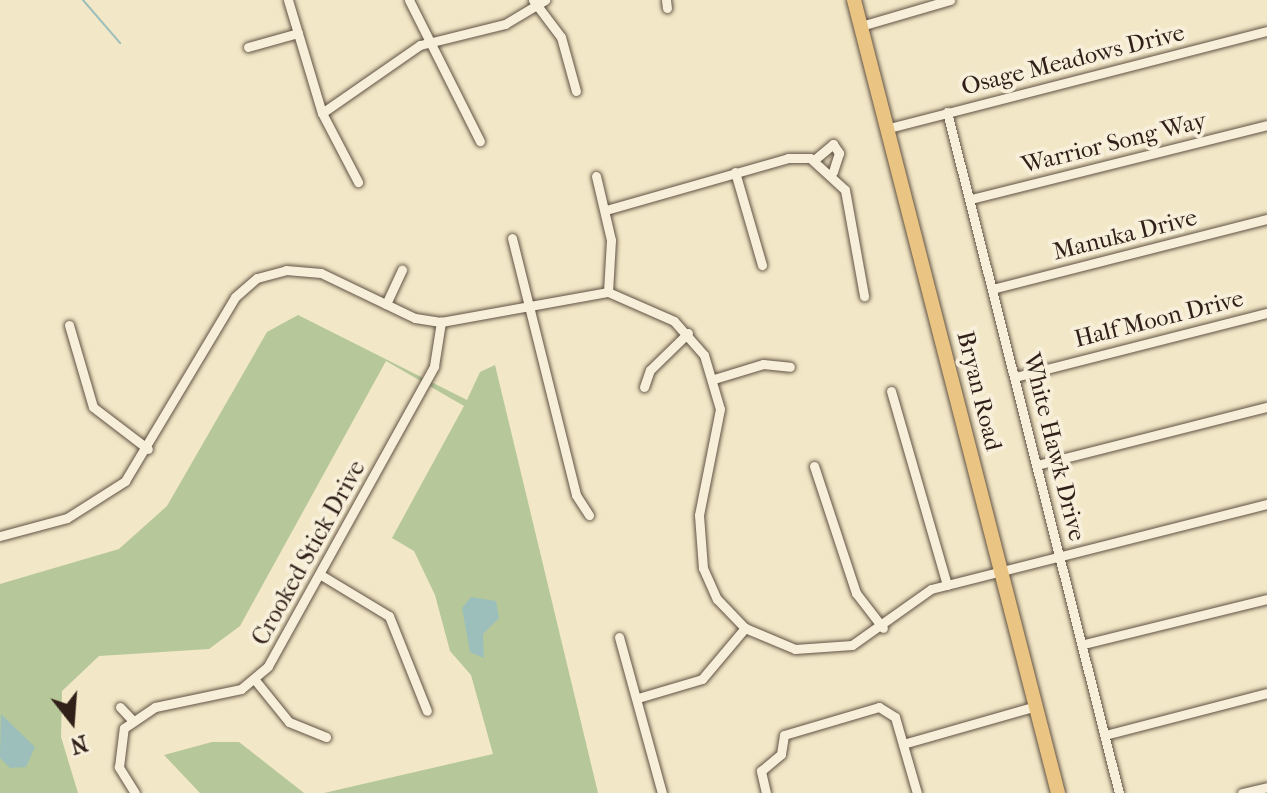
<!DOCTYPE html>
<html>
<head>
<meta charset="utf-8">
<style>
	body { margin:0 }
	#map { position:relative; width:1267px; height:793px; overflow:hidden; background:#f2e7c6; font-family:"IM FELL French Canon",serif }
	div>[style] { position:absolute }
	.green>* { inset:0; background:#b6c799 }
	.water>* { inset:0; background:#9cbfbb }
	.stream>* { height:2px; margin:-1px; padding:0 1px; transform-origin:1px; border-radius:1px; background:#9cbfbb }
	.roads { filter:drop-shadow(0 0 2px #615244) drop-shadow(0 0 2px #615244) }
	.street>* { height:9px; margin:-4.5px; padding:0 4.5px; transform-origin:4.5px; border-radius:4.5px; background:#f7efda }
	.primary>* { height:14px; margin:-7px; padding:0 7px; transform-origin:7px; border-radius:7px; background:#e9c483 }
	span { translate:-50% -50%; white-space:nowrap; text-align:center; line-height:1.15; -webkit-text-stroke:8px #f7efda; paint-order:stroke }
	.street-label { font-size:24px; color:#312019 }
	.north { position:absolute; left:32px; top:681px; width:80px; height:80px; -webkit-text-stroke:6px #f7efda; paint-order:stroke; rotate:163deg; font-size:22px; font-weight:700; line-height:32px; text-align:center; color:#312019 }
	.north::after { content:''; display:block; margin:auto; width:28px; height:36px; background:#312019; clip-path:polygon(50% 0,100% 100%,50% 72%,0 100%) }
</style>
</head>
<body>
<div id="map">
	<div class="green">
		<div style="clip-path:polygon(298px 315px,467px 400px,480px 372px,495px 365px,598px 793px,324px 793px,493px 754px,471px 675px,450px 651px,435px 595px,414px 551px,392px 538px,464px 406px,386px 361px,240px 626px,209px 649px,99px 656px,62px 691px,61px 737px,78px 793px,0 793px,0 584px,119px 549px,167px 506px,267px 332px)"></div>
		<div style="clip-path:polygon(212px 742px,239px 742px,304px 793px,200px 793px,164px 755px)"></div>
	</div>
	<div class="water">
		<div style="clip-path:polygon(471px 597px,496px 601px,499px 618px,483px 634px,484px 658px,470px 652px,462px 608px)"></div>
		<div style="clip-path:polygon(1px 714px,35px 747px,26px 767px,10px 768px,0 758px)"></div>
	</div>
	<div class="stream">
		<div style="left:83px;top:0;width:57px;rotate:49.3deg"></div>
	</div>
	<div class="roads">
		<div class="street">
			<div style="left:288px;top:0;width:118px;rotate:73.3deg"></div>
			<div style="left:322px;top:113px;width:78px;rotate:62.4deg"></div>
			<div style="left:409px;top:0;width:158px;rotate:63.3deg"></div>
			<div style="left:533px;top:0;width:46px;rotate:52.9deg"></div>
			<div style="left:561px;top:37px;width:56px;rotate:74.5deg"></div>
			<div style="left:666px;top:0;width:8px;rotate:83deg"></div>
			<div style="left:861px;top:26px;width:93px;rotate:-16.3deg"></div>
			<div style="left:248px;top:47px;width:52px;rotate:-15.6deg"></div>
			<div style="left:947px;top:112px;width:702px;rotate:75.83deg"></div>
			<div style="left:322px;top:113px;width:119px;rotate:-34.8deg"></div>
			<div style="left:420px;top:45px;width:88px;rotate:-13.9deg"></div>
			<div style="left:505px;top:24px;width:47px;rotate:-31deg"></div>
			<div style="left:889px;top:128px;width:390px;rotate:-14.4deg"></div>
			<div style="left:814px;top:160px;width:25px;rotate:-40deg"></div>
			<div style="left:833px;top:144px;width:11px;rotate:56deg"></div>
			<div style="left:839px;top:153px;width:20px;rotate:108deg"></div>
			<div style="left:735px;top:172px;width:97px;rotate:73.8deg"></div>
			<div style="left:596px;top:176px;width:66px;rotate:76.8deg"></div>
			<div style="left:611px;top:240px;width:52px;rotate:93.3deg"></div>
			<div style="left:971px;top:199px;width:305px;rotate:-14deg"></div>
			<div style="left:606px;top:210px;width:189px;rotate:-15.9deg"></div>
			<div style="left:788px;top:158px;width:22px"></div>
			<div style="left:810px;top:158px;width:47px;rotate:42.4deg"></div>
			<div style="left:845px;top:190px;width:108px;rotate:79.8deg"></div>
			<div style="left:512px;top:238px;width:265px;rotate:76deg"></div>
			<div style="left:576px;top:495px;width:24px;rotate:57deg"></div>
			<div style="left:992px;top:289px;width:284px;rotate:-14.3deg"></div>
			<div style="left:386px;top:304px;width:38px;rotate:-65deg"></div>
			<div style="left:69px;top:325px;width:85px;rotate:73.7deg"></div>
			<div style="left:93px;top:407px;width:69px;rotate:37.4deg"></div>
			<div style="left:1015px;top:377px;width:260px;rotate:-14.3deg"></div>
			<div style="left:714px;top:379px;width:51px;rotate:-17deg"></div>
			<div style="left:763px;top:364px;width:27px;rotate:6deg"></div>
			<div style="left:644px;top:387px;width:18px;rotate:-71deg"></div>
			<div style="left:650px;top:370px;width:53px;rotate:-44.2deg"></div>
			<div style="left:891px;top:391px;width:202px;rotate:73.9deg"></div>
			<div style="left:1037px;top:465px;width:237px;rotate:-14.2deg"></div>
			<div style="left:814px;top:466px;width:134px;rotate:71.7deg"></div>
			<div style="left:856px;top:593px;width:44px;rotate:52.4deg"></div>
			<div style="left:0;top:536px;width:69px;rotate:-15deg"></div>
			<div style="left:67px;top:518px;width:69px;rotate:-32.5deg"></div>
			<div style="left:125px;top:481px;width:214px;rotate:-59.1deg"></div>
			<div style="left:235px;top:297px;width:29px;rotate:-41deg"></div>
			<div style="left:257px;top:278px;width:30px;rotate:-15deg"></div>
			<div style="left:286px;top:270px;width:35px;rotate:5deg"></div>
			<div style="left:321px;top:273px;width:104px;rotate:25.6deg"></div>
			<div style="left:415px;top:318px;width:26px;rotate:9deg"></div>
			<div style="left:441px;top:322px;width:170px;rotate:-10.2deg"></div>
			<div style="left:608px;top:292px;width:72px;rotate:23.7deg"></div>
			<div style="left:674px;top:321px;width:45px;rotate:48.6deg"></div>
			<div style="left:704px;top:355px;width:56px;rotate:73.5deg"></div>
			<div style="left:720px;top:409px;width:108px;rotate:101.2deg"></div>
			<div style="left:699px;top:515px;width:53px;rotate:85.7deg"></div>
			<div style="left:703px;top:568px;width:34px;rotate:66deg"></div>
			<div style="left:717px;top:599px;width:40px;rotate:46deg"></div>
			<div style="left:745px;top:628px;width:54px;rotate:22.8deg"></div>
			<div style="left:795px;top:649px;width:57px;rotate:-4deg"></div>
			<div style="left:852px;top:645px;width:97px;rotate:-35.3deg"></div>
			<div style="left:931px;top:589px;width:347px;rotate:-14.2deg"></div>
			<div style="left:321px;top:575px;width:79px;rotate:31.1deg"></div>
			<div style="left:389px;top:616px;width:102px;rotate:68.2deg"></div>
			<div style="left:619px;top:637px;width:162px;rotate:74.6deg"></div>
			<div style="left:1084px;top:644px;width:188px;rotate:-13.8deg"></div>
			<div style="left:255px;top:680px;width:54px;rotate:51deg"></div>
			<div style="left:289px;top:722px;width:40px;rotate:22deg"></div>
			<div style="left:638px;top:698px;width:67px;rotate:-16.5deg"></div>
			<div style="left:702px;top:679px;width:67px;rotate:-49.9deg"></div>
			<div style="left:120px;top:707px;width:18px;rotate:47deg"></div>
			<div style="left:1105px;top:735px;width:167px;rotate:-14.5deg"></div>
			<div style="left:903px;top:744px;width:138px;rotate:-15.9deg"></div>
			<div style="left:135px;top:793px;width:31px;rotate:-122deg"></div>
			<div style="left:119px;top:767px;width:39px;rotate:-83deg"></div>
			<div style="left:124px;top:728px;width:37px;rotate:-34deg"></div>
			<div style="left:155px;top:707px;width:88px;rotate:-11.8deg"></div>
			<div style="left:241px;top:689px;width:35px;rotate:-40deg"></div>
			<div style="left:268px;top:666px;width:343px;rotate:-61deg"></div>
			<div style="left:434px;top:366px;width:45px;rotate:-81deg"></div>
			<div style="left:766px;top:793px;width:23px;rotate:-103deg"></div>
			<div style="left:761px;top:771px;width:26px;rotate:-40deg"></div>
			<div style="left:781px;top:754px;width:19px;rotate:-81deg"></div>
			<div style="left:784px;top:735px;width:99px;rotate:-16.4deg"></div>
			<div style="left:879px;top:707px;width:19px;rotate:32deg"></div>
			<div style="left:895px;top:717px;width:79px;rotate:73.9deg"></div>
			<div style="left:1242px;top:793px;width:26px;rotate:-13deg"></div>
		</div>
		<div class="primary">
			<div style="left:854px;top:0;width:819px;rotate:75.57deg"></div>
		</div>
	</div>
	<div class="street-label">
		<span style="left:1073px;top:60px;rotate:-14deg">Osage Meadows Drive</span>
		<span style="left:1114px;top:143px;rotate:-14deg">Warrior Song Way</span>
		<span style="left:1125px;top:235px;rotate:-14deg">Manuka Drive</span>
		<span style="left:1159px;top:319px;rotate:-14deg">Half Moon Drive</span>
		<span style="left:979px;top:391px;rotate:76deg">Bryan Road</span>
		<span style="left:1054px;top:447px;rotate:76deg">White Hawk Drive</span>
		<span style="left:309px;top:553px;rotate:-61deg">Crooked Stick Drive</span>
	</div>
	<div class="north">N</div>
</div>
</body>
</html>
